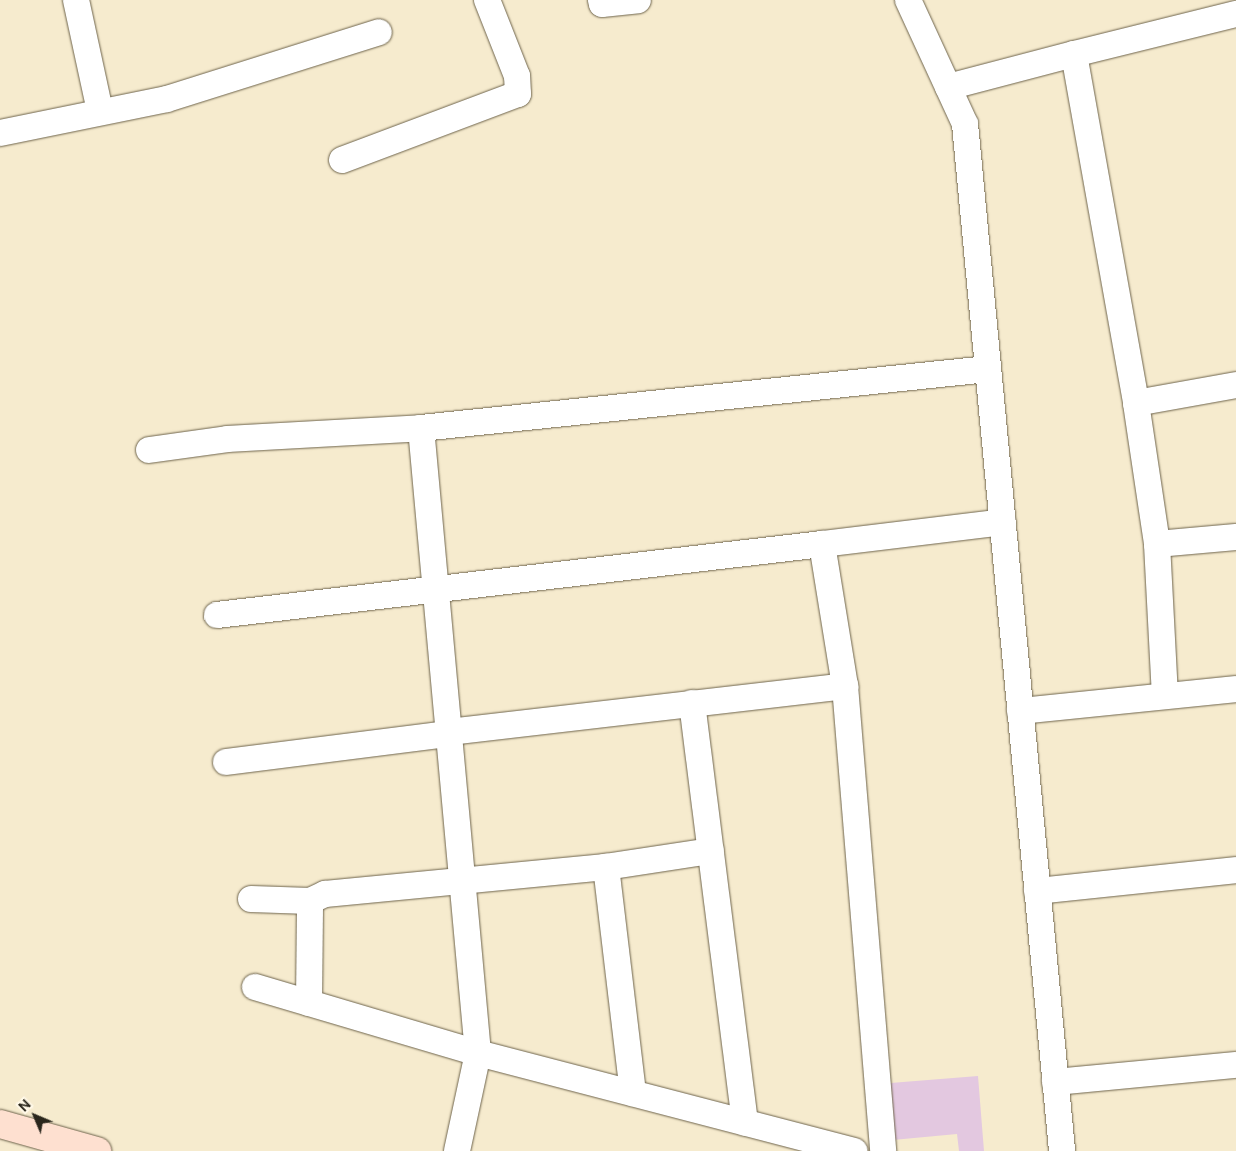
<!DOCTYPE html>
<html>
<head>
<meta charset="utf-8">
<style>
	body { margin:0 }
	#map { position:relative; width:1236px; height:1151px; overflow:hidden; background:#f6ebce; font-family:"DM Sans",sans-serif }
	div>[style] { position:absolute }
	.building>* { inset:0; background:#e3c8e0 }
	.roads { filter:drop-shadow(0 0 1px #6e644c) drop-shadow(0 0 1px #6e644c) }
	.street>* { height:26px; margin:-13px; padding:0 13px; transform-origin:13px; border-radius:13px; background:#fff }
	.secondary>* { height:28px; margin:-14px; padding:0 14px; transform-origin:14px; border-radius:14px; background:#fee0d0 }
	span { translate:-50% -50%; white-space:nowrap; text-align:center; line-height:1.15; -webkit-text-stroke:4px #fff8e7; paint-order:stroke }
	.north { position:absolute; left:10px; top:1091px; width:50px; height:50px; -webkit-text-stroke:4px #fff8e7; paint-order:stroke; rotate:315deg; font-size:14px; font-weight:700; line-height:20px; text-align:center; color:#2a261c }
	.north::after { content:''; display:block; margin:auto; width:18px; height:22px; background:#2a261c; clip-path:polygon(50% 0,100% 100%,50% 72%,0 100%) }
</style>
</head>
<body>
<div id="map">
	<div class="building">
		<div style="clip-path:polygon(978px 1076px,984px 1151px,959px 1151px,957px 1134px,882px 1141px,878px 1084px)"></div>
	</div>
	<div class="roads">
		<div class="street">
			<div style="left:76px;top:0;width:114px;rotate:77.8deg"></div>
			<div style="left:601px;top:0;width:4px;rotate:76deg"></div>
			<div style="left:602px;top:4px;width:36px;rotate:-6deg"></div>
			<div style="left:908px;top:0;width:136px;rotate:65.3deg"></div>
			<div style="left:965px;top:124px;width:1032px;rotate:84.6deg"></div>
			<div style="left:1074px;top:54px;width:167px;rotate:-13.9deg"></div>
			<div style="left:948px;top:87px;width:130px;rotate:-14.7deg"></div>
			<div style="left:1074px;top:54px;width:354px;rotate:79.9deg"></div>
			<div style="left:1136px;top:403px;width:102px;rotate:-10.2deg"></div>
			<div style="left:0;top:133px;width:170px;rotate:-11.5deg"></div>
			<div style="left:167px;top:99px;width:222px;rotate:-17.5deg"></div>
			<div style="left:342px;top:160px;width:188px;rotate:-20.6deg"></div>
			<div style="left:518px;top:94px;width:18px;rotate:-93deg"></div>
			<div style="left:517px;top:76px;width:82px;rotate:-111.5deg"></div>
			<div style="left:1136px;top:403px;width:143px;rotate:81.5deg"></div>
			<div style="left:1157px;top:544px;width:152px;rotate:87deg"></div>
			<div style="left:421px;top:428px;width:628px;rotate:84.79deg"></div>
			<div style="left:478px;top:1053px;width:100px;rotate:102.1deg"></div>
			<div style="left:149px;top:450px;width:79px;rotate:-8deg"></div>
			<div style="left:227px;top:439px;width:194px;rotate:-3.2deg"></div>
			<div style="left:421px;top:428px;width:570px;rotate:-5.94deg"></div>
			<div style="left:1157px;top:544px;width:79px;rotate:-5.1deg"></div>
			<div style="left:217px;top:615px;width:609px;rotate:-6.69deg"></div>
			<div style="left:845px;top:686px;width:144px;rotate:-99.2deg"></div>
			<div style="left:822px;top:544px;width:182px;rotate:-6.9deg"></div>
			<div style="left:692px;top:703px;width:423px;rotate:82.8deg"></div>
			<div style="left:1020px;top:711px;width:217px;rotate:-5.8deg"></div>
			<div style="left:449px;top:732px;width:399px;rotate:-6.6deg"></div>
			<div style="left:845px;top:686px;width:467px;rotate:85.3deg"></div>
			<div style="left:226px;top:762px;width:225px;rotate:-7.2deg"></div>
			<div style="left:1037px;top:891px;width:200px;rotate:-6deg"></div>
			<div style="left:251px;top:899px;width:59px;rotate:1.9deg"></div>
			<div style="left:310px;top:901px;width:17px;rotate:-25deg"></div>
			<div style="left:325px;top:894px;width:282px;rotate:-5.5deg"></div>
			<div style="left:255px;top:987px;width:233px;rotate:16.5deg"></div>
			<div style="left:478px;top:1053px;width:389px;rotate:14.6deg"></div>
			<div style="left:309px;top:1003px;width:102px;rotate:-89.4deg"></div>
			<div style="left:1055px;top:1082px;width:182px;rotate:-5.4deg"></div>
			<div style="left:633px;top:1093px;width:228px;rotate:-96.8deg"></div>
			<div style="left:606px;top:867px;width:106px;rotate:-8.7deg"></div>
		</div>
		<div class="secondary">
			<div style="left:0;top:1124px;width:101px;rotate:15.6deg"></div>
		</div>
	</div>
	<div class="north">N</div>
</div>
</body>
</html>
